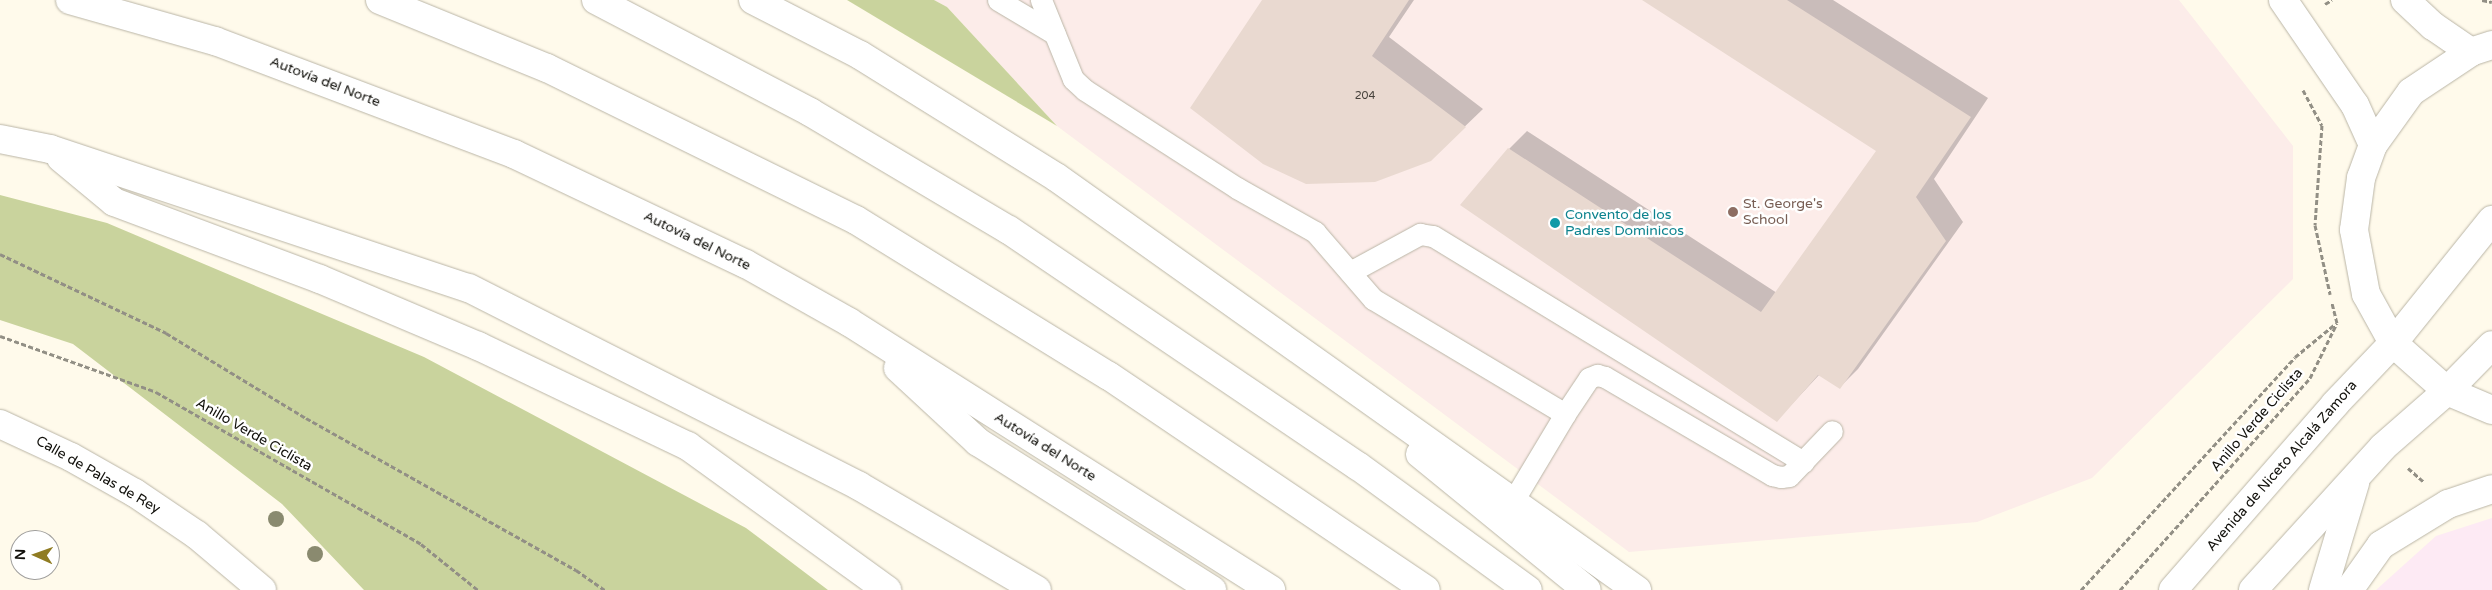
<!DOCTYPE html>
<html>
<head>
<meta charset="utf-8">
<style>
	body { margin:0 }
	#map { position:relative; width:2492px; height:590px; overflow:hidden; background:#fffaeb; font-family:"Varela Round",sans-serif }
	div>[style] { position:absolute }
	.commercial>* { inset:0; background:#fdeaf4 }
	.education>* { inset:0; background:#fcece9 }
	.green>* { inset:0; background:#c9d39d }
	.shadow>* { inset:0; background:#0003 }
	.building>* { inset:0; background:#e9d9d0 }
	.path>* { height:3px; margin-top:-1.5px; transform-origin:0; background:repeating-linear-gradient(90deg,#928f85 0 5px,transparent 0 7.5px) }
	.roads { filter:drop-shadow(0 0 1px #bab5a6) drop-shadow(0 0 1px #bab5a6) }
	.lane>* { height:21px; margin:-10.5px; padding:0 10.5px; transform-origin:10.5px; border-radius:10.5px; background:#fff }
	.street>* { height:28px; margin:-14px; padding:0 14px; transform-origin:14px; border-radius:14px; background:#fff }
	.secondary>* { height:28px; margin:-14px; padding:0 14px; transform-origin:14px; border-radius:14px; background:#fff }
	.highway>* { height:28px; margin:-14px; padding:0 14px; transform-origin:14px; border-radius:14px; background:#fff }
	.trees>* { width:16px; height:16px; margin:-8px; border-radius:50%; background:#8a8a6f }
	.dots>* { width:14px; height:14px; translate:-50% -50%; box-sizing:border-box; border:2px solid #fff; border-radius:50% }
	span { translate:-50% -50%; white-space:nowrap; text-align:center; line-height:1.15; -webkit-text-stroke:5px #fff; paint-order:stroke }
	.number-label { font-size:11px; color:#47423c }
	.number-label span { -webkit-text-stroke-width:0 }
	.street-label { font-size:14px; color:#11100b }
	.education-label { font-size:14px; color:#785e54 }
	.left { translate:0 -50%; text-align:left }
	.culture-label { font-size:14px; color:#0d838f }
	.north { position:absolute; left:10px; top:530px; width:50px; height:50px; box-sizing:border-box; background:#fff; border:1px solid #a09f9d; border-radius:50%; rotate:272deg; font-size:14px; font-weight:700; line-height:20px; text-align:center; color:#11100b }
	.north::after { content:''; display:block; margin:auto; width:18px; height:22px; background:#907c22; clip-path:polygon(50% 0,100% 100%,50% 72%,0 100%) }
</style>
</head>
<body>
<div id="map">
	<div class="commercial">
		<div style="clip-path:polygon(2492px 518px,2492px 590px,2376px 590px,2436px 536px)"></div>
	</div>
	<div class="education">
		<div style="clip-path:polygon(934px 0,2179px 0,2293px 146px,2293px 279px,2092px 478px,1977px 522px,1629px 552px,1057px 126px,947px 7px)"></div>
	</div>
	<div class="green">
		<div style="clip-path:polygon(847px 0,934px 0,947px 7px,1057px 126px)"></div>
		<div style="clip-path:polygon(0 195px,107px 223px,424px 357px,746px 528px,828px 590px,364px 590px,282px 504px,73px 344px,0 320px)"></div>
	</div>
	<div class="shadow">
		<div style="clip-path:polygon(1263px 0,1414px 0,1389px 37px,1483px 109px,1430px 160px)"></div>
		<div style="clip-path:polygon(1644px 0,1833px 0,1988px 98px,1934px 179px,1963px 222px,1858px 369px,1840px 387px,1820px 374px,1777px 420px,1509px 149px,1527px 131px,1777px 293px,1878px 151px)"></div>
	</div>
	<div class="building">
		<div style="clip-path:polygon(1262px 0,1409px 0,1372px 56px,1466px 127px,1431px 161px,1375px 182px,1306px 184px,1263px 164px,1190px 108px)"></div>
		<div style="clip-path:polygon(1642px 0,1787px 0,1971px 117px,1916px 197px,1946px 241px,1840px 389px,1818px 375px,1777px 422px,1460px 205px,1508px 148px,1761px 312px,1876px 151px)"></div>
	</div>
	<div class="path">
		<div style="left:2482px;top:0;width:10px;rotate:11deg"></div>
		<div style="left:2325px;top:4px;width:8px;rotate:-30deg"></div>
		<div style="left:2303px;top:90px;width:40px;rotate:62deg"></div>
		<div style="left:2322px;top:125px;width:100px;rotate:94deg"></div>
		<div style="left:2315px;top:225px;width:71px;rotate:77.7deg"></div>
		<div style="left:0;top:254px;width:184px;rotate:25.4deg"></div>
		<div style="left:166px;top:333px;width:164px;rotate:31.3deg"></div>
		<div style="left:306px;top:418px;width:310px;rotate:29.4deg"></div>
		<div style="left:576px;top:570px;width:35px;rotate:35deg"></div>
		<div style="left:0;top:336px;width:166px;rotate:19.7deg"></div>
		<div style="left:156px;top:392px;width:305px;rotate:29.8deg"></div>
		<div style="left:421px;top:544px;width:73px;rotate:38.9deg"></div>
		<div style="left:2408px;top:468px;width:21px;rotate:41deg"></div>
		<div style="left:2081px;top:590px;width:316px;rotate:-47.4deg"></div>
		<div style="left:2295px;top:357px;width:50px;rotate:-39.4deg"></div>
		<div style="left:2120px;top:590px;width:285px;rotate:-48.1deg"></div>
		<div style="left:2310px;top:378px;width:61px;rotate:-63.9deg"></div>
		<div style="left:2337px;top:323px;width:21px;rotate:-104deg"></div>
	</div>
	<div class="roads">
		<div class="lane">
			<div style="left:998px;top:0;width:66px;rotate:30.8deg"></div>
			<div style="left:1041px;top:0;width:85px;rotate:67.9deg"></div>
			<div style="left:1073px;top:79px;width:16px;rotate:43deg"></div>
			<div style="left:1085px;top:90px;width:181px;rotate:32.8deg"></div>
			<div style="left:1237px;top:188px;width:90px;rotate:29.4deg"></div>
			<div style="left:1315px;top:232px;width:89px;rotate:49.1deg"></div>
			<div style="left:1373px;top:299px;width:224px;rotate:30.9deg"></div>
			<div style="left:1565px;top:414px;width:43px;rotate:-56.3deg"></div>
			<div style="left:1589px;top:378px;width:9px;rotate:-21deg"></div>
			<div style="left:1597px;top:375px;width:8px;rotate:14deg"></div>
			<div style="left:1605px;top:377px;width:194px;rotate:30.4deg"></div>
			<div style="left:1772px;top:475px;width:9px;rotate:13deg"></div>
			<div style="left:1781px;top:477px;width:8px;rotate:-7deg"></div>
			<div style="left:1789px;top:476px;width:62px;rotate:-46.3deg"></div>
			<div style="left:1350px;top:272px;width:80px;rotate:-28.5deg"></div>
			<div style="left:1420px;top:234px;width:13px;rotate:9deg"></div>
			<div style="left:1433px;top:236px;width:434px;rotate:31.4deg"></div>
			<div style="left:1513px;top:501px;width:101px;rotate:-59.1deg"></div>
		</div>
		<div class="street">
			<div style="left:2283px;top:0;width:127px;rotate:55.6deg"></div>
			<div style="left:2355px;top:105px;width:44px;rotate:65.8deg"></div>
			<div style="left:2405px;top:0;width:38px;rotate:43deg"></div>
			<div style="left:2433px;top:26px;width:46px;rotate:34.4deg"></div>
			<div style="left:0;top:424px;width:78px;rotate:24.9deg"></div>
			<div style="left:71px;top:457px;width:73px;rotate:29.4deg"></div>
			<div style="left:135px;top:493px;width:75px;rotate:34.1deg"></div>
			<div style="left:197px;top:535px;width:85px;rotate:40.2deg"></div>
		</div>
		<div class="secondary">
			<div style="left:2492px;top:45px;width:22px;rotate:162deg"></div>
			<div style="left:2471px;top:52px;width:72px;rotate:146.3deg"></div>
			<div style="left:2411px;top:92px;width:65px;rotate:125.6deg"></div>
			<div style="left:2373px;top:145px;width:35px;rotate:110deg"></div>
			<div style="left:2361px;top:178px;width:52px;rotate:97.7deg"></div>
			<div style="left:2354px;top:230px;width:65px;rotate:79.4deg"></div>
			<div style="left:2366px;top:294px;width:56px;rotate:61.1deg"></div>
			<div style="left:2393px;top:343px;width:72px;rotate:41.6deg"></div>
			<div style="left:2447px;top:391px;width:49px;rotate:22.9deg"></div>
			<div style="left:2173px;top:590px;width:247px;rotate:-48.9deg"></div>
			<div style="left:2335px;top:404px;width:84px;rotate:-46.4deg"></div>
			<div style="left:2393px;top:343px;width:158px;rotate:-51.2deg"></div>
			<div style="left:2253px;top:590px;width:193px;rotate:-47.7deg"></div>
			<div style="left:2383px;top:447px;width:85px;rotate:-41.2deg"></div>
			<div style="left:2447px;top:391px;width:64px;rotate:-45.6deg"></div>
			<div style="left:2323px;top:590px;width:112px;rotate:-73.3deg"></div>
			<div style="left:2349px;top:590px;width:55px;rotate:-54.6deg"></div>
			<div style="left:2381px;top:545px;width:79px;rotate:-31.5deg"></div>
			<div style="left:2448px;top:504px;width:46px;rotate:-18.8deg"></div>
		</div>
		<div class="highway">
			<div style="left:70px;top:0;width:151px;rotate:15.8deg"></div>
			<div style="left:215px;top:41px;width:320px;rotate:20.7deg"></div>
			<div style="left:514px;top:154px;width:257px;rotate:25.4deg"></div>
			<div style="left:746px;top:264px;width:118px;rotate:29.4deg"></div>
			<div style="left:849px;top:322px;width:500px;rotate:32.4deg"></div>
			<div style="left:380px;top:0;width:180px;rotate:22.2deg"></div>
			<div style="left:547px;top:68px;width:344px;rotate:26.2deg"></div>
			<div style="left:856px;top:220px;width:297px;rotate:31.7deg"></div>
			<div style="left:1109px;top:376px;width:382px;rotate:34deg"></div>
			<div style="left:596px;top:0;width:242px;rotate:27.6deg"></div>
			<div style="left:810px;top:112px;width:231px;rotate:30.7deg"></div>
			<div style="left:1009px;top:230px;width:421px;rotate:34.1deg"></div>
			<div style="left:1358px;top:466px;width:210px;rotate:36.1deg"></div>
			<div style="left:753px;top:0;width:120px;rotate:27.2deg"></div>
			<div style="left:860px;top:55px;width:231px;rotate:31.9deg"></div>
			<div style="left:1056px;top:177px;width:713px;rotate:35.41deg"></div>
			<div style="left:0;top:139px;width:51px;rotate:11.3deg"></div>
			<div style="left:50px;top:149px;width:441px;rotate:18.4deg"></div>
			<div style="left:469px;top:288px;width:437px;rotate:26.9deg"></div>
			<div style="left:859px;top:486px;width:206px;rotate:30.3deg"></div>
			<div style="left:61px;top:158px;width:69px;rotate:39.7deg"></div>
			<div style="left:114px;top:202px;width:220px;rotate:20.5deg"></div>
			<div style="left:320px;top:279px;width:172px;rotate:23deg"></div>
			<div style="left:478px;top:346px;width:233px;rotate:25.5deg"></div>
			<div style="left:688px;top:446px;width:246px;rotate:35.9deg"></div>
			<div style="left:898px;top:368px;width:109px;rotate:42.8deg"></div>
			<div style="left:978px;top:442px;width:277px;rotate:32.3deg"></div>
			<div style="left:1420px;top:454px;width:215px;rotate:39.2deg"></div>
		</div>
	</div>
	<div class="trees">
		<div style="left:276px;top:519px"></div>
		<div style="left:315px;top:554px"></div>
	</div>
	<div class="dots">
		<div style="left:1733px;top:212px;background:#8d6e63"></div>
		<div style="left:1555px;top:223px;background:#0f9aa8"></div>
	</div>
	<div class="number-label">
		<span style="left:1365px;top:96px">204</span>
	</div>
	<div class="street-label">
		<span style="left:325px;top:82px;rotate:21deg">Autovía del Norte</span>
		<span style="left:697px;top:241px;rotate:26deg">Autovía del Norte</span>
		<span style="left:2257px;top:420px;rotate:-49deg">Anillo Verde Ciclista</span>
		<span style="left:254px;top:435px;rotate:30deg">Anillo Verde Ciclista</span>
		<span style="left:1045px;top:447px;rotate:32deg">Autovía del Norte</span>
		<span style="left:2282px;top:466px;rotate:-49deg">Avenida de Niceto Alcalá Zamora</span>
		<span style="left:98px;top:475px;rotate:30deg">Calle de Palas de Rey</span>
	</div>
	<div class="education-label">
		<span class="left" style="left:1743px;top:212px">St. George's<br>School</span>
	</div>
	<div class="culture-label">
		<span class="left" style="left:1565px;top:223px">Convento de los<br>Padres Dominicos</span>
	</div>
	<div class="north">N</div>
</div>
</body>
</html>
